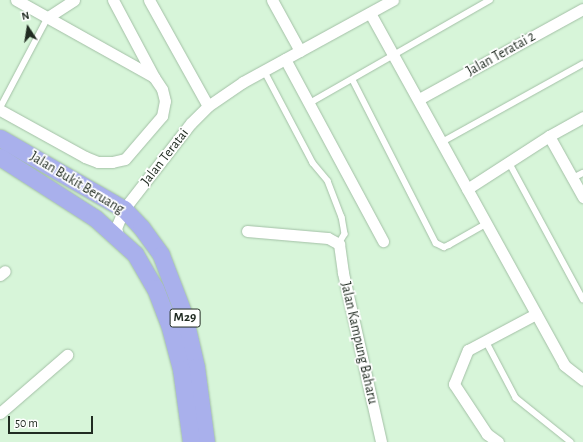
<!DOCTYPE html>
<html>
<head>
<meta charset="utf-8">
<style>
	body { margin:0 }
	#map { position:relative; width:583px; height:442px; overflow:hidden; background:#d7f5d9; font-family:"Alegreya Sans",sans-serif }
	div>[style] { position:absolute }
	.roads { filter:drop-shadow(0 0 1px #a3c0a6) drop-shadow(0 0 1px #a3c0a6) }
	.lane>* { height:5.5px; margin:-2.75px; padding:0 2.75px; transform-origin:2.75px; border-radius:2.75px; background:#fff }
	.street>* { height:11px; margin:-5.5px; padding:0 5.5px; transform-origin:5.5px; border-radius:5.5px; background:#fff }
	.primary>* { height:17px; margin:-8.5px; padding:0 8.5px; transform-origin:8.5px; border-radius:8.5px; background:#a9b0ec }
	span { translate:-50% -50%; white-space:nowrap; text-align:center; line-height:1.15; -webkit-text-stroke:3.5px #fff; paint-order:stroke }
	.shield-label span { padding:1px 3px; background:#fff; border:1px solid; border-radius:3px; -webkit-text-stroke-width:0 }
	.shield-label { font-size:13px; color:#212c22; font-weight:700 }
	.street-label { font-size:14px; color:#212c22 }
	.north { position:absolute; left:8px; top:8px; width:40px; height:40px; -webkit-text-stroke:3px #fff; paint-order:stroke; rotate:348deg; font-size:11px; font-weight:700; line-height:16px; text-align:center; color:#212c22 }
	.north::after { content:''; display:block; margin:auto; width:14px; height:18px; background:#212c22; clip-path:polygon(50% 0,100% 100%,50% 72%,0 100%) }
	.scale { position:absolute; left:8px; top:416px; width:85px; height:18px; box-sizing:border-box; border:2px solid #212c22; border-top:0; padding-left:5px; font-size:12px; line-height:14px; white-space:nowrap; color:#212c22; -webkit-text-stroke:3px #fff; paint-order:stroke }
</style>
</head>
<body>
<div id="map">
	<div class="roads">
		<div class="lane">
			<div style="left:264px;top:70px;width:105px;rotate:62.2deg"></div>
			<div style="left:313px;top:163px;width:23px;rotate:50deg"></div>
			<div style="left:328px;top:181px;width:39px;rotate:69deg"></div>
			<div style="left:342px;top:217px;width:17px;rotate:80deg"></div>
			<div style="left:345px;top:234px;width:12px;rotate:121deg"></div>
			<div style="left:353px;top:80px;width:183px;rotate:63deg"></div>
			<div style="left:436px;top:243px;width:9px;rotate:27deg"></div>
			<div style="left:444px;top:247px;width:5px;rotate:-22deg"></div>
			<div style="left:449px;top:245px;width:43px;rotate:-29.6deg"></div>
			<div style="left:310px;top:103px;width:207px;rotate:-29.8deg"></div>
			<div style="left:0;top:108px;width:103px;rotate:-62.2deg"></div>
			<div style="left:442px;top:142px;width:161px;rotate:-29deg"></div>
			<div style="left:509px;top:162px;width:156px;rotate:61.6deg"></div>
			<div style="left:573px;top:178px;width:11px;rotate:-27deg"></div>
			<div style="left:486px;top:341px;width:64px;rotate:62.2deg"></div>
			<div style="left:516px;top:398px;width:70px;rotate:38.7deg"></div>
		</div>
		<div class="street">
			<div style="left:113px;top:0;width:87px;rotate:62deg"></div>
			<div style="left:149px;top:0;width:121px;rotate:60.9deg"></div>
			<div style="left:272px;top:0;width:58px;rotate:61.2deg"></div>
			<div style="left:370px;top:13px;width:402px;rotate:61.1deg"></div>
			<div style="left:564px;top:365px;width:24px;rotate:38deg"></div>
			<div style="left:48px;top:17px;width:31px;rotate:-33deg"></div>
			<div style="left:285px;top:59px;width:207px;rotate:61.7deg"></div>
			<div style="left:419px;top:99px;width:187px;rotate:-28.8deg"></div>
			<div style="left:0;top:110px;width:97px;rotate:28.9deg"></div>
			<div style="left:85px;top:157px;width:14px;rotate:21deg"></div>
			<div style="left:98px;top:162px;width:14px"></div>
			<div style="left:112px;top:162px;width:13px;rotate:-13deg"></div>
			<div style="left:125px;top:159px;width:57px;rotate:-49.3deg"></div>
			<div style="left:162px;top:116px;width:15px;rotate:-79deg"></div>
			<div style="left:165px;top:101px;width:12px;rotate:-104deg"></div>
			<div style="left:162px;top:89px;width:14px;rotate:-124deg"></div>
			<div style="left:154px;top:77px;width:158px;rotate:-150.8deg"></div>
			<div style="left:549px;top:136px;width:70px;rotate:60.9deg"></div>
			<div style="left:467px;top:189px;width:98px;rotate:-32.9deg"></div>
			<div style="left:549px;top:136px;width:39px;rotate:-29deg"></div>
			<div style="left:247px;top:231px;width:81px;rotate:4.9deg"></div>
			<div style="left:328px;top:238px;width:13px;rotate:29deg"></div>
			<div style="left:339px;top:244px;width:29px;rotate:82deg"></div>
			<div style="left:343px;top:273px;width:173px;rotate:77.3deg"></div>
			<div style="left:119px;top:239px;width:11px;rotate:-105deg"></div>
			<div style="left:116px;top:228px;width:21px;rotate:-67deg"></div>
			<div style="left:124px;top:209px;width:109px;rotate:-52.1deg"></div>
			<div style="left:191px;top:123px;width:24px;rotate:-45deg"></div>
			<div style="left:208px;top:106px;width:42px;rotate:-34.4deg"></div>
			<div style="left:243px;top:82px;width:171px;rotate:-28.7deg"></div>
			<div style="left:0;top:275px;width:6px;rotate:-39deg"></div>
			<div style="left:0;top:413px;width:89px;rotate:-40.9deg"></div>
			<div style="left:498px;top:442px;width:14px;rotate:-144deg"></div>
			<div style="left:487px;top:434px;width:60px;rotate:-123.4deg"></div>
			<div style="left:454px;top:384px;width:37px;rotate:-68deg"></div>
			<div style="left:468px;top:350px;width:77px;rotate:-27.9deg"></div>
		</div>
		<div class="primary">
			<div style="left:0;top:138px;width:143px;rotate:29.8deg"></div>
			<div style="left:124px;top:209px;width:25px;rotate:47deg"></div>
			<div style="left:141px;top:227px;width:34px;rotate:54deg"></div>
			<div style="left:161px;top:255px;width:64px;rotate:69deg"></div>
			<div style="left:184px;top:315px;width:53px;rotate:77deg"></div>
			<div style="left:196px;top:367px;width:76px;rotate:82.4deg"></div>
			<div style="left:0;top:157px;width:113px;rotate:32.7deg"></div>
			<div style="left:95px;top:218px;width:54px;rotate:42deg"></div>
			<div style="left:135px;top:254px;width:39px;rotate:60deg"></div>
			<div style="left:155px;top:288px;width:39px;rotate:69deg"></div>
			<div style="left:169px;top:324px;width:47px;rotate:75.1deg"></div>
			<div style="left:181px;top:369px;width:74px;rotate:82.2deg"></div>
		</div>
	</div>
	<div class="shield-label">
		<span style="left:185px;top:318px">M29</span>
	</div>
	<div class="street-label">
		<span style="left:501px;top:54px;rotate:-29deg">Jalan Teratai 2</span>
		<span style="left:165px;top:157px;rotate:-52deg">Jalan Teratai</span>
		<span style="left:77px;top:183px;rotate:31deg">Jalan Bukit Beruang</span>
		<span style="left:359px;top:343px;rotate:77deg">Jalan Kampung Baharu</span>
	</div>
	<div class="north">N</div>
	<div class="scale">50 m</div>
</div>
</body>
</html>
